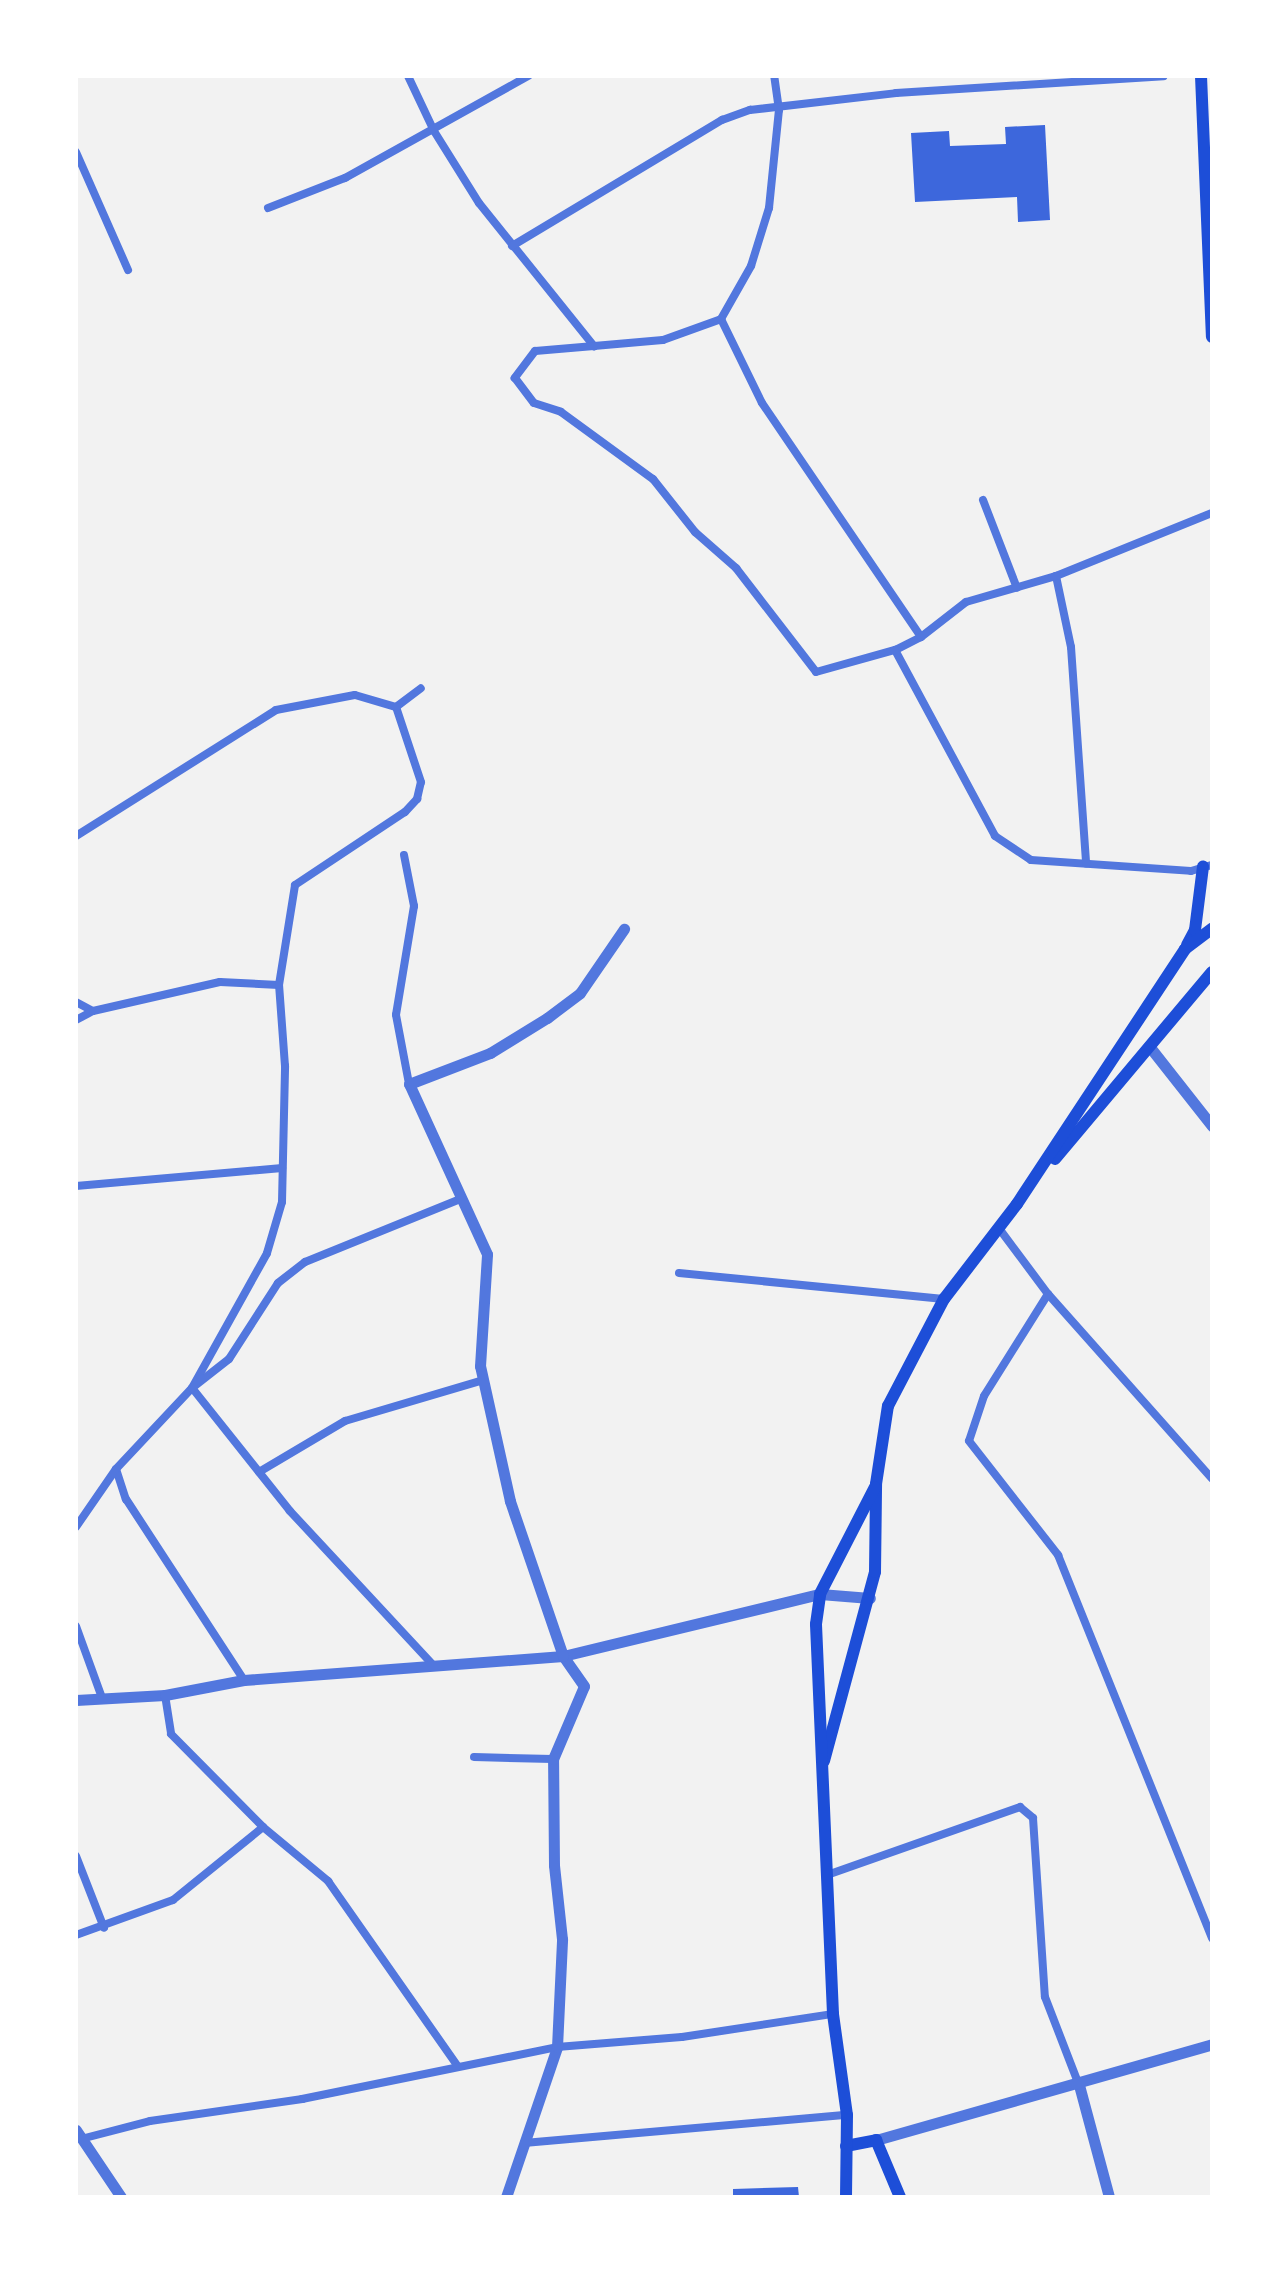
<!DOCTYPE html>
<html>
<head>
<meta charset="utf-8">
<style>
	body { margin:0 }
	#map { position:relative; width:1288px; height:2273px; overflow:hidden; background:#f2f2f2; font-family:"PT Sans Narrow",sans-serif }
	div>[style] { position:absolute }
	.building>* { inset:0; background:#3d67dc }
	.minor>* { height:8px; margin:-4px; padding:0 4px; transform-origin:4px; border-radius:4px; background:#5277de }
	.tertiary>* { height:11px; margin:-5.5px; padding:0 5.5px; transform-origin:5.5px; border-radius:5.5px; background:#5277de }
	.secondary>* { height:12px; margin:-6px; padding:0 6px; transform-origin:6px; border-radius:6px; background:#1d4ed8 }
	span { translate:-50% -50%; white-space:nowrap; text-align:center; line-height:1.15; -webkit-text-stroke:7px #fff; paint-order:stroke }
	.frame { position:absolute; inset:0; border:78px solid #fff; pointer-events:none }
</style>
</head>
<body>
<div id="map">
	<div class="building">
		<div style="clip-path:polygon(1045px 125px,1050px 220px,1018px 222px,1017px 197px,915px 202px,911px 133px,949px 131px,950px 146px,1006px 144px,1005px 127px)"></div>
		<div style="clip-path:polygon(798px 2187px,799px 2197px,733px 2197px,733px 2189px)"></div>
	</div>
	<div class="minor">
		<div style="left:408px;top:76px;width:61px;rotate:64.7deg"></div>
		<div style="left:434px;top:131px;width:85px;rotate:58deg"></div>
		<div style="left:479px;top:203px;width:184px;rotate:51.2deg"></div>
		<div style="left:594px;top:346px;width:69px;rotate:-5deg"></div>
		<div style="left:663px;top:340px;width:62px;rotate:-19.9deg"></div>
		<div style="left:721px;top:319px;width:61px;rotate:-60.5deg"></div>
		<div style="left:751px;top:266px;width:61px;rotate:-72.8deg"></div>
		<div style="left:769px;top:208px;width:99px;rotate:-84.2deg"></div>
		<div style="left:779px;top:110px;width:34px;rotate:-98deg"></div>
		<div style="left:76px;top:152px;width:129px;rotate:66.2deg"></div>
		<div style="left:268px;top:208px;width:83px;rotate:-21.3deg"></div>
		<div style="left:345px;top:178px;width:210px;rotate:-29.1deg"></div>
		<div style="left:512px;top:246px;width:245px;rotate:-31deg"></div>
		<div style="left:722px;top:120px;width:30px;rotate:-20deg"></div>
		<div style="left:750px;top:110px;width:147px;rotate:-6.6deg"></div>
		<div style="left:896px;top:93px;width:268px;rotate:-3.6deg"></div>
		<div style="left:721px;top:319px;width:93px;rotate:64deg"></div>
		<div style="left:762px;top:403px;width:283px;rotate:55.8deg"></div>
		<div style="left:921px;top:637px;width:29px;rotate:153deg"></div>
		<div style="left:895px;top:650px;width:211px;rotate:61.7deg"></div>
		<div style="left:995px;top:836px;width:43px;rotate:33.7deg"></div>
		<div style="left:1031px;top:860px;width:160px;rotate:3.9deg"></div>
		<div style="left:1191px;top:871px;width:22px;rotate:-16deg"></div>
		<div style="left:594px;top:346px;width:59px;rotate:175.2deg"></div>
		<div style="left:535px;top:351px;width:34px;rotate:127deg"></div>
		<div style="left:515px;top:378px;width:31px;rotate:53deg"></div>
		<div style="left:534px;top:403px;width:28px;rotate:18deg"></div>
		<div style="left:561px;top:412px;width:114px;rotate:36.1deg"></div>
		<div style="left:653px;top:479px;width:68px;rotate:51.6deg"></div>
		<div style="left:695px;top:532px;width:55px;rotate:41.3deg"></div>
		<div style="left:736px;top:568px;width:131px;rotate:52.4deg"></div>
		<div style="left:816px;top:672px;width:82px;rotate:-15.6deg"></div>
		<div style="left:983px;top:500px;width:94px;rotate:68.9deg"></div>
		<div style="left:1056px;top:576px;width:73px;rotate:78.1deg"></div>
		<div style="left:1071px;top:647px;width:217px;rotate:86deg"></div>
		<div style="left:921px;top:637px;width:57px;rotate:-37.9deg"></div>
		<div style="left:966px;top:602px;width:94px;rotate:-16.1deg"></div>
		<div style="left:1056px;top:576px;width:168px;rotate:-22deg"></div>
		<div style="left:76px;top:836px;width:236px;rotate:-32.2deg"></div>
		<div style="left:276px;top:710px;width:80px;rotate:-10.8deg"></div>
		<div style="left:355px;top:695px;width:43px;rotate:16.3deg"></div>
		<div style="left:404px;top:855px;width:52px;rotate:78.9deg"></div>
		<div style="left:414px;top:906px;width:110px;rotate:99.4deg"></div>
		<div style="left:396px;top:1015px;width:70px;rotate:79.3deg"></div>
		<div style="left:76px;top:1002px;width:19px;rotate:28deg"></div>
		<div style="left:76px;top:1020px;width:19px;rotate:-28deg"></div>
		<div style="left:93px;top:1011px;width:130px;rotate:-12.9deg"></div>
		<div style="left:220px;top:982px;width:59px;rotate:2.9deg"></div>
		<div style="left:76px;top:1186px;width:207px;rotate:-5deg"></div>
		<div style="left:998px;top:1227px;width:84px;rotate:53.3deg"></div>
		<div style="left:1048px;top:1294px;width:247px;rotate:48.4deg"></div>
		<div style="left:679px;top:1273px;width:266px;rotate:5.6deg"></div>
		<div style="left:1048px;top:1294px;width:120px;rotate:122.1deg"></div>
		<div style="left:984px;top:1396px;width:47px;rotate:108.4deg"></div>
		<div style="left:969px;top:1441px;width:145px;rotate:52deg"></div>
		<div style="left:1058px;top:1555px;width:413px;rotate:68.1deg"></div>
		<div style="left:116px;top:1469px;width:32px;rotate:72deg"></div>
		<div style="left:126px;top:1499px;width:216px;rotate:56.9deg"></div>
		<div style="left:259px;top:1472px;width:100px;rotate:-30.7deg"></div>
		<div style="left:345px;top:1421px;width:144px;rotate:-16.5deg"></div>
		<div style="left:76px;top:1527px;width:70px;rotate:-55.4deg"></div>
		<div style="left:116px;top:1469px;width:111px;rotate:-46.8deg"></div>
		<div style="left:192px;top:1388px;width:154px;rotate:-60.9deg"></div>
		<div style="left:267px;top:1253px;width:53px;rotate:-73.6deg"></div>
		<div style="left:282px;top:1202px;width:136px;rotate:-88.7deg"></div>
		<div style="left:285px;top:1066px;width:81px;rotate:-94.2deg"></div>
		<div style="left:279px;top:985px;width:101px;rotate:-80.9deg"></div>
		<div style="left:295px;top:885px;width:132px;rotate:-33.6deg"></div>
		<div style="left:405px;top:812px;width:18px;rotate:-47deg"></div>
		<div style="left:417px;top:799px;width:17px;rotate:-77deg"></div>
		<div style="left:421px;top:782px;width:79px;rotate:-108.4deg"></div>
		<div style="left:396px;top:707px;width:31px;rotate:-37deg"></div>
		<div style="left:76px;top:1626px;width:77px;rotate:70.1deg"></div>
		<div style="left:434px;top:1666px;width:212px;rotate:-132.9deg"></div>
		<div style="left:290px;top:1511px;width:157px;rotate:-128.5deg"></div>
		<div style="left:192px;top:1388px;width:47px;rotate:-38.1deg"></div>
		<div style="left:229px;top:1359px;width:90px;rotate:-57.2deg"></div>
		<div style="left:278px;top:1283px;width:34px;rotate:-38deg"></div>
		<div style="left:305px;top:1262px;width:167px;rotate:-22.1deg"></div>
		<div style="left:165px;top:1695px;width:39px;rotate:81deg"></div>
		<div style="left:171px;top:1734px;width:131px;rotate:45.3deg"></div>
		<div style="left:263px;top:1827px;width:85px;rotate:39.7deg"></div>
		<div style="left:328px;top:1881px;width:225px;rotate:55deg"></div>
		<div style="left:474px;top:1757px;width:79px;rotate:1.5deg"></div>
		<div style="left:76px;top:1856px;width:77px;rotate:68.7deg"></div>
		<div style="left:827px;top:1875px;width:205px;rotate:-19.4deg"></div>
		<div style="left:1020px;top:1807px;width:17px;rotate:40deg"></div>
		<div style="left:1033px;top:1818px;width:179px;rotate:86.2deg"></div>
		<div style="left:1045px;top:1997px;width:94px;rotate:68.9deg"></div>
		<div style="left:76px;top:1935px;width:103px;rotate:-19.8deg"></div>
		<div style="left:173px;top:1900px;width:116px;rotate:-39deg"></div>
		<div style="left:81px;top:2139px;width:71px;rotate:-14.6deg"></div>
		<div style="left:150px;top:2121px;width:154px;rotate:-8.2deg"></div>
		<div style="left:302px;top:2099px;width:260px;rotate:-11.5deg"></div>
		<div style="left:557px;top:2047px;width:125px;rotate:-4.6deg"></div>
		<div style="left:682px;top:2037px;width:153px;rotate:-8.7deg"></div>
		<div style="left:524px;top:2143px;width:324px;rotate:-5deg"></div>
	</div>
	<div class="tertiary">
		<div style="left:1149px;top:1046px;width:102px;rotate:51.8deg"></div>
		<div style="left:76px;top:1700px;width:89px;rotate:-3.2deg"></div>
		<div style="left:165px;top:1695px;width:80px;rotate:-10.8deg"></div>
		<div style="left:244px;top:1680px;width:320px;rotate:-4.3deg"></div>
		<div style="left:563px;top:1656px;width:264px;rotate:-13.6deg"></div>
		<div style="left:820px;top:1594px;width:50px;rotate:4.6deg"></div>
		<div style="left:1079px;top:2085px;width:116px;rotate:75deg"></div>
		<div style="left:76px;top:2130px;width:81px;rotate:56.1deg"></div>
		<div style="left:876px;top:2140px;width:349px;rotate:-15.9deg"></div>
		<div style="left:506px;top:2197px;width:158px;rotate:-71.2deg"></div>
		<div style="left:557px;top:2047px;width:108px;rotate:-87.3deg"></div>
		<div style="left:562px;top:1939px;width:74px;rotate:-96.2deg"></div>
		<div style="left:554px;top:1865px;width:106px;rotate:-90.5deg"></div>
		<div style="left:553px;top:1759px;width:79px;rotate:-67deg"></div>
		<div style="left:584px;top:1686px;width:37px;rotate:-125deg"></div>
		<div style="left:563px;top:1656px;width:164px;rotate:-108.9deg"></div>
		<div style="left:510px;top:1501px;width:138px;rotate:-102.5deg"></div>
		<div style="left:480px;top:1366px;width:112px;rotate:-86.4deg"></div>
		<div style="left:487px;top:1254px;width:187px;rotate:-114.6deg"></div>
		<div style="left:409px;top:1084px;width:87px;rotate:-20.9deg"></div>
		<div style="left:490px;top:1053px;width:67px;rotate:-31.6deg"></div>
		<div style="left:547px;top:1018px;width:41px;rotate:-37.1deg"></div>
		<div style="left:580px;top:993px;width:78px;rotate:-55.5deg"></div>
	</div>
	<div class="secondary">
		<div style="left:1201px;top:76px;width:261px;rotate:87.6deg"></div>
		<div style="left:1187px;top:945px;width:17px;rotate:-62deg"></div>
		<div style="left:1195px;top:930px;width:64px;rotate:-82.8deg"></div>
		<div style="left:1055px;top:1159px;width:244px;rotate:-50deg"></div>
		<div style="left:824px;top:1761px;width:196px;rotate:-74.9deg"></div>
		<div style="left:875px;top:1572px;width:88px;rotate:-89.3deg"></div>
		<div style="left:876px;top:1484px;width:79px;rotate:-81.3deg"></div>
		<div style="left:888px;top:1406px;width:121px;rotate:-62.4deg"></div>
		<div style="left:944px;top:1299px;width:120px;rotate:-52.5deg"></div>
		<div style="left:1017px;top:1204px;width:305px;rotate:-56.6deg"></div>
		<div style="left:1185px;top:949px;width:34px;rotate:-37deg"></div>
		<div style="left:846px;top:2146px;width:31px;rotate:-11deg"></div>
		<div style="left:876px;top:2140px;width:62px;rotate:67.2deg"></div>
		<div style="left:846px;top:2197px;width:82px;rotate:-89.3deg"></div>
		<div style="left:847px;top:2115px;width:102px;rotate:-97.9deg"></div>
		<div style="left:833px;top:2014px;width:390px;rotate:-92.5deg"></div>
		<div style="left:816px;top:1624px;width:30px;rotate:-82deg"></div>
		<div style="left:820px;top:1594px;width:120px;rotate:-62.8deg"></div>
	</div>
	<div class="frame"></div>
</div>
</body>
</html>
